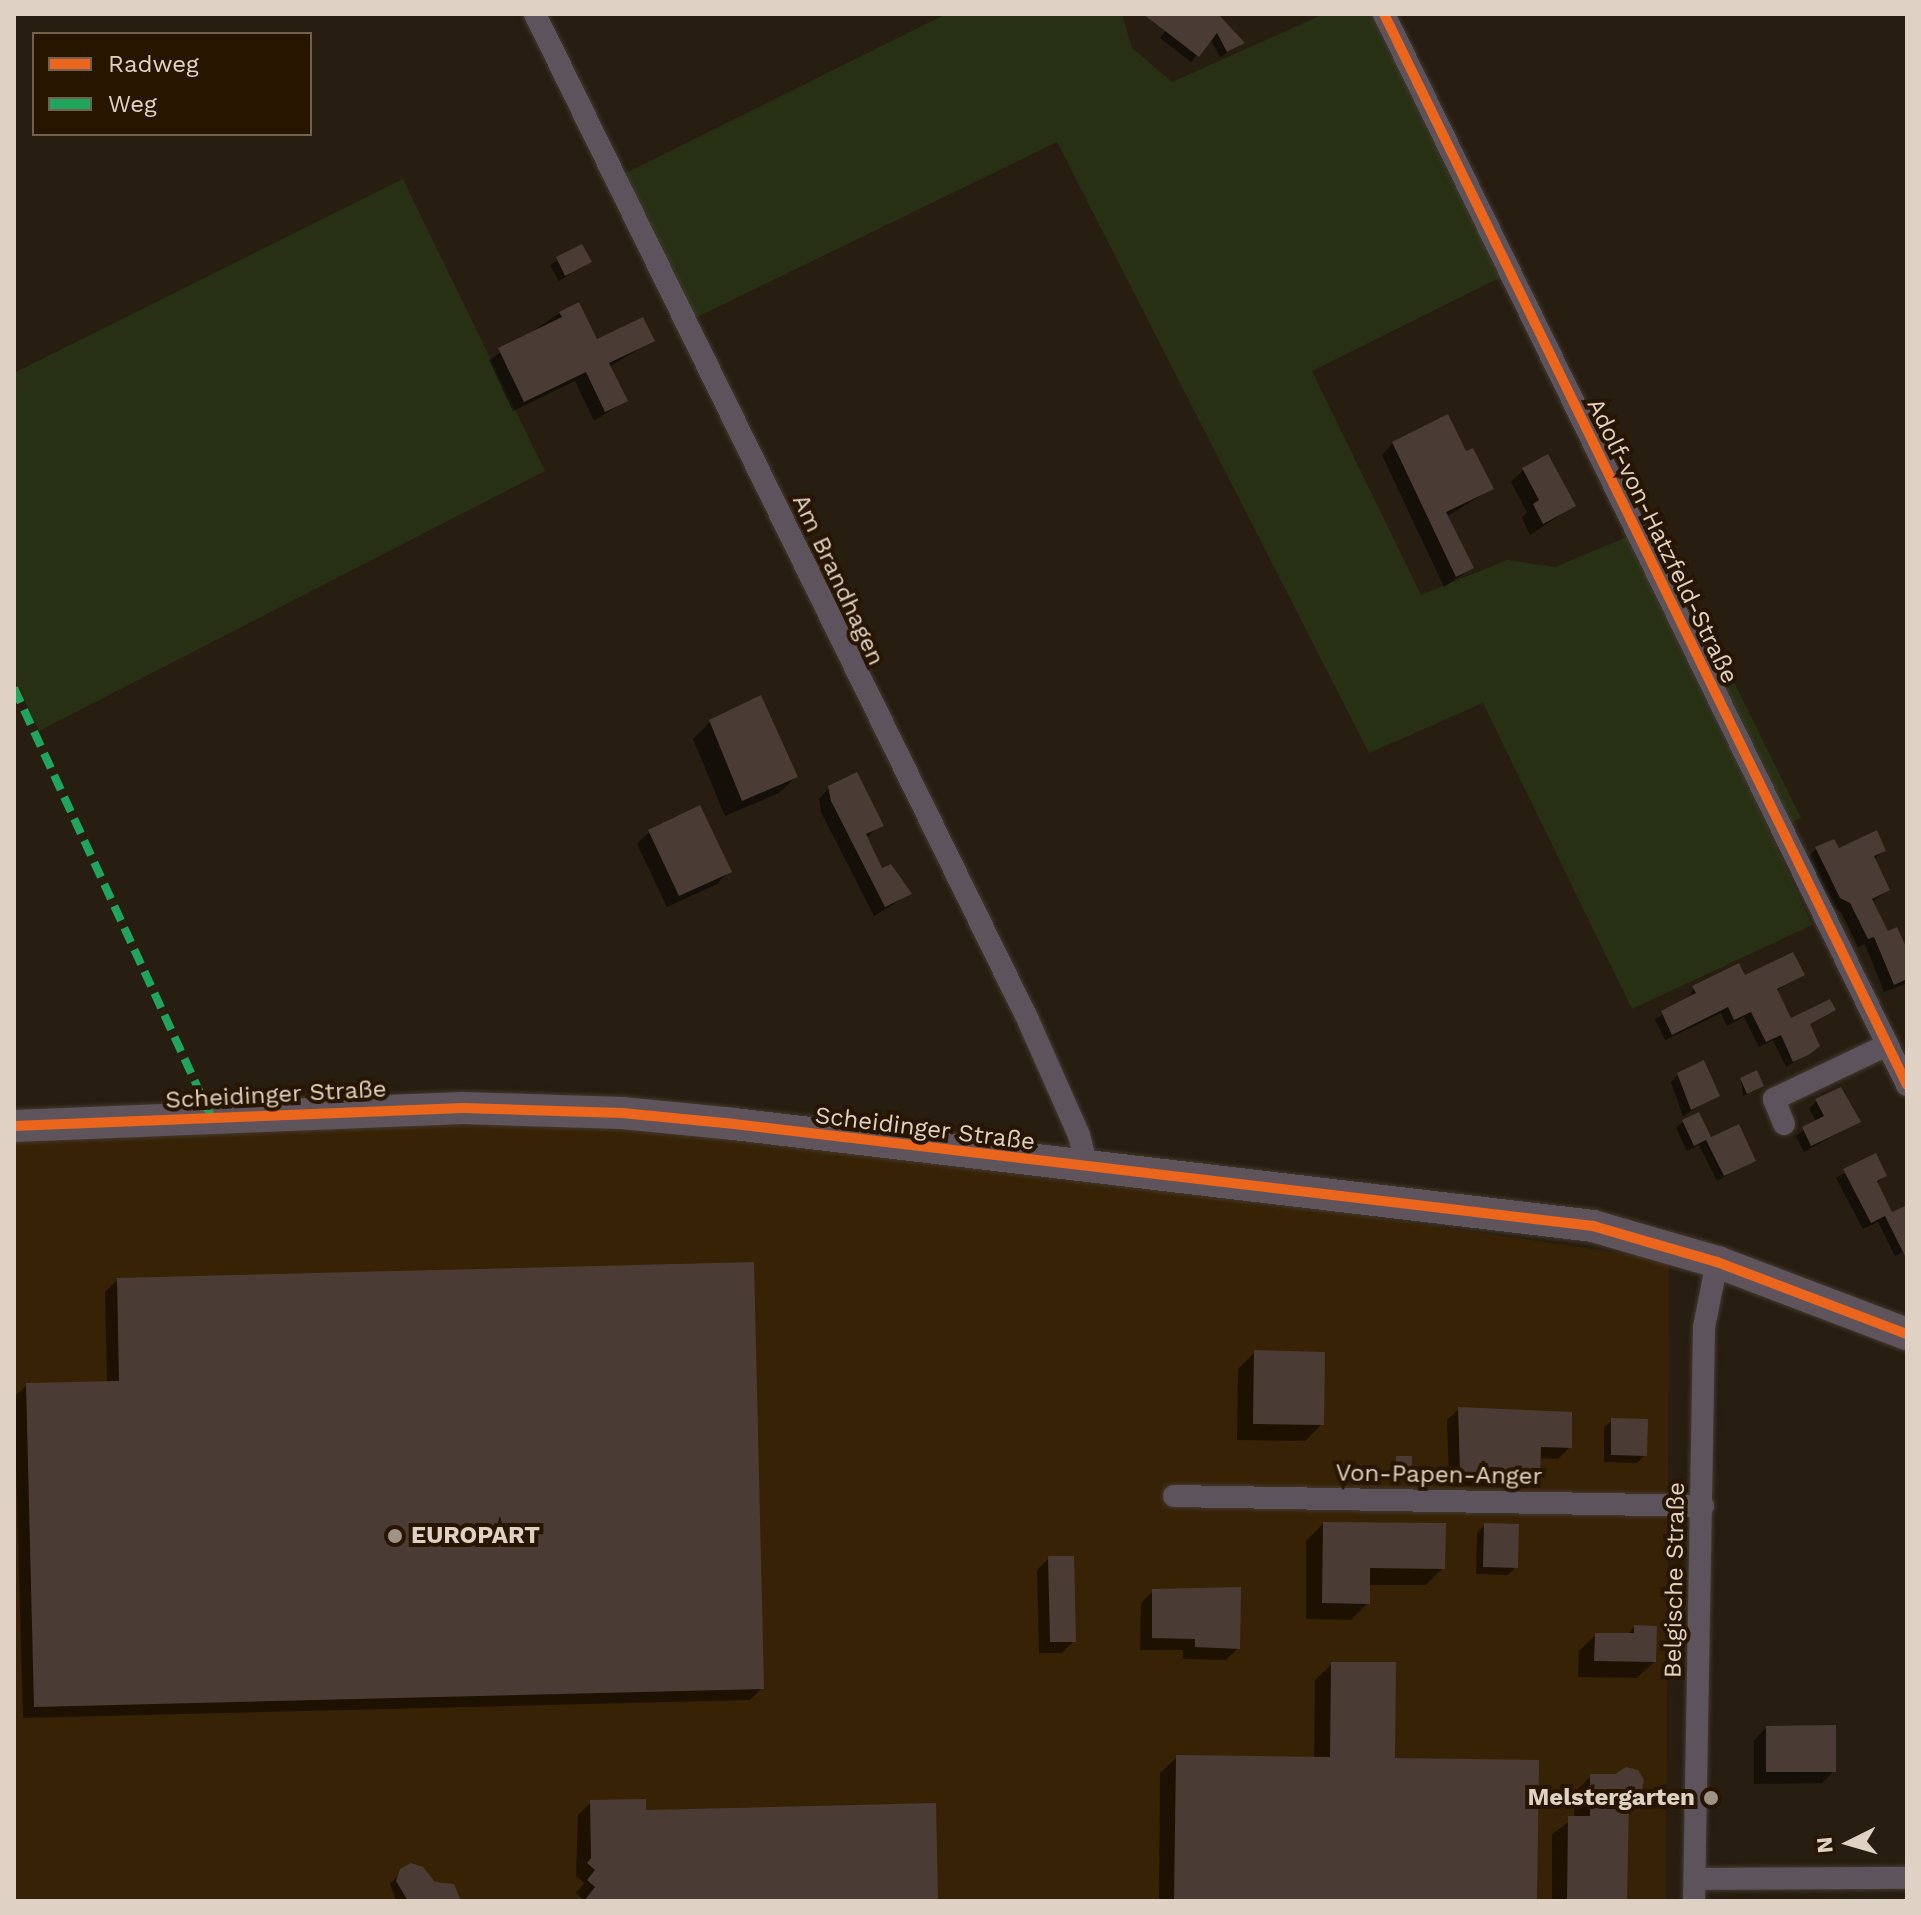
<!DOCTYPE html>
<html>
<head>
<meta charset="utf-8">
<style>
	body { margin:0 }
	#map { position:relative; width:1921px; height:1915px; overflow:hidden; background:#271d10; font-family:"Work Sans",sans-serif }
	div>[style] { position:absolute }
	.built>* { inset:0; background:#382205 }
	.green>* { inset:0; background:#283013 }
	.shadow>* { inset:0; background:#0007 }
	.building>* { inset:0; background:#4a3b35 }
	.roads { filter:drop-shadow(0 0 2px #43392e) drop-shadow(0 0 2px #43392e) }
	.minor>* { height:22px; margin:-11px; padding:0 11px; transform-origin:11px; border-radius:11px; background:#5d535c }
	.secondary>* { height:32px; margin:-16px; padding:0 16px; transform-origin:16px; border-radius:16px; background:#5f545c }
	.quiet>* { height:8px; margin-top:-4px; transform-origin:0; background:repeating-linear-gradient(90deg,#20a55d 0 16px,transparent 0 24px) }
	.cycleway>* { height:10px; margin:-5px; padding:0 5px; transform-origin:5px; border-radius:5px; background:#eb651d }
	.dots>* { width:22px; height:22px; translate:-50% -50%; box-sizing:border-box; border:4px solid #271500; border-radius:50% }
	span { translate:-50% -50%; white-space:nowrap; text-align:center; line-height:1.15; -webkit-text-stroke:8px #271500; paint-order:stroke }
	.street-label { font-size:24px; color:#dfd2c4 }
	.poi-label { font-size:24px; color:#dfd2c4; font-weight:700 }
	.left { translate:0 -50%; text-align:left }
	.right { translate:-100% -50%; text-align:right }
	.frame { position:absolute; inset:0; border:16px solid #dfd2c4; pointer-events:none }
	.legend { position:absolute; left:32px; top:32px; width:280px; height:104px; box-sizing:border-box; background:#271500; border:2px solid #71614e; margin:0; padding:10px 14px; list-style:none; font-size:24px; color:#dfd2c4 }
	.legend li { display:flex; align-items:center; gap:16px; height:40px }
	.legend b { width:40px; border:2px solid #71614e }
	.north { position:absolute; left:1809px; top:1803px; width:80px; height:80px; -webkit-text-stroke:6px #271500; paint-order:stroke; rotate:265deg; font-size:22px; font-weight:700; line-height:32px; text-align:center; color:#dfd2c4 }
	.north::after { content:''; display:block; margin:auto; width:28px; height:36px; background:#dfd2c4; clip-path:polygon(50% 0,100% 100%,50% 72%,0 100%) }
</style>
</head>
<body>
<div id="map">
	<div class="built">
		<div style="clip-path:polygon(212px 1119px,735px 1124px,1669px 1260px,1666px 1901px,14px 1901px,14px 1126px)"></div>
	</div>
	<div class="green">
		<div style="clip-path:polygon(946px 14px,1122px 14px,1132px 48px,1172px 82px,1324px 14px,1381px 14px,1507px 274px,1312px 371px,1421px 595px,1507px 560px,1555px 567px,1634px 534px,1812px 925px,1632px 1009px,1483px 703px,1369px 753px,1057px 142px,689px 321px,618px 177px)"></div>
		<div style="clip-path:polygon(403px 179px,545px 471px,39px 731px,14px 678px,14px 373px)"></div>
		<div style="clip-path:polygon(1663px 538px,1801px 818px,1784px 826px,1646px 543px)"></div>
	</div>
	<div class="shadow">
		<div style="clip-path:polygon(1179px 14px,1214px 14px,1243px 43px,1220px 57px,1210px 38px,1191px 62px,1160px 38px)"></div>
		<div style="clip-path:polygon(582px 246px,589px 262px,559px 281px,550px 265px)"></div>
		<div style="clip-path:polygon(560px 313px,596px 342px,652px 341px,609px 367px,625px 401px,594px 421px,575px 381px,513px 411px,489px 360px)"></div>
		<div style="clip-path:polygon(1393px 443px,1465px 454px,1491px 489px,1446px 517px,1472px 568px,1444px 587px,1382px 455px)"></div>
		<div style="clip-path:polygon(1523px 470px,1574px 506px,1530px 535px,1522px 518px,1527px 512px,1511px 482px)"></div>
		<div style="clip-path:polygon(760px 698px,796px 777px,779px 793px,725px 816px,693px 739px,710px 722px)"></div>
		<div style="clip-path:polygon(829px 788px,881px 825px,866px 838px,881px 871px,910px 894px,874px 916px,821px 812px,819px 799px)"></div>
		<div style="clip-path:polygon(649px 832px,729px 871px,717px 884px,667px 907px,637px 844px)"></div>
		<div style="clip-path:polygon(1816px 849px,1884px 850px,1874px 860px,1888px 890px,1872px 902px,1887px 933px,1907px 950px,1907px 983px,1884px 992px,1865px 944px,1858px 947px,1841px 912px,1831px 907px,1807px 858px)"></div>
		<div style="clip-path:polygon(1802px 975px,1776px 991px,1805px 1055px,1786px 1067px,1773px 1040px,1759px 1047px,1744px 1017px,1727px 1026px,1721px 1013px,1665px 1040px,1655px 1019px,1689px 999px,1694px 987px)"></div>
		<div style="clip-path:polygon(1679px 1074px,1718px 1095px,1683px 1116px,1671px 1082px)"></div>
		<div style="clip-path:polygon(1741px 1080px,1758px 1089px,1743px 1096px)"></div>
		<div style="clip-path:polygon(1817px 1101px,1858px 1122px,1804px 1152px,1796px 1136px,1816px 1122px,1809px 1108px)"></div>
		<div style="clip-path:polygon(1683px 1122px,1710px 1140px,1754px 1160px,1717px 1181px,1699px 1145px,1687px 1151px,1676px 1128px)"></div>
		<div style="clip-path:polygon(1875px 1155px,1885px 1176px,1876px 1184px,1891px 1215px,1907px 1207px,1907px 1250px,1895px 1256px,1878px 1222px,1863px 1229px,1836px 1178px)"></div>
		<div style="clip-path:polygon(117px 1280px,762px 1688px,750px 1700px,23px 1718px,14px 1397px,27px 1385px,107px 1383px,105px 1292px)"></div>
		<div style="clip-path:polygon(1255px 1352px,1322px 1424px,1305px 1441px,1237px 1440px,1238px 1369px)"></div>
		<div style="clip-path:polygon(1459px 1409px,1570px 1447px,1558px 1459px,1539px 1458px,1538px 1476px,1527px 1488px,1449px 1485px,1447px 1420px)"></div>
		<div style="clip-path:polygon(1612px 1420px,1645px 1455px,1637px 1463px,1604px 1462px,1604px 1428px)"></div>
		<div style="clip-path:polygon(1397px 1458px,1410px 1471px,1407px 1475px,1393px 1474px)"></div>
		<div style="clip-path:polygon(1323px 1524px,1443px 1568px,1426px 1585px,1368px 1585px,1368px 1603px,1351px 1620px,1306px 1619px,1306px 1541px)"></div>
		<div style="clip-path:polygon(1485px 1525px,1516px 1567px,1508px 1575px,1476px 1574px,1477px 1533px)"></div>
		<div style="clip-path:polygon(1049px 1558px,1074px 1641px,1062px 1653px,1039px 1653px,1037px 1570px)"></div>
		<div style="clip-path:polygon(1153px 1591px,1238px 1648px,1226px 1660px,1183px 1659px,1183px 1650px,1140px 1650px,1141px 1603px)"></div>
		<div style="clip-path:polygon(1634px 1627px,1654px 1662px,1637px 1678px,1578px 1677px,1579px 1651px,1596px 1635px,1627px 1635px)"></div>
		<div style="clip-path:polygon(1332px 1664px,1393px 1760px,1535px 1901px,1159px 1901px,1160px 1773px,1177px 1757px,1314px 1758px,1315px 1680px)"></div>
		<div style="clip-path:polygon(1766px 1728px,1834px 1771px,1822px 1783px,1754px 1784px,1754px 1740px)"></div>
		<div style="clip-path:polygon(1591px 1776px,1640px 1788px,1627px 1802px,1625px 1901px,1552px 1901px,1552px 1834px,1574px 1818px,1575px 1792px)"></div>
		<div style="clip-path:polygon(591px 1802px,645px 1812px,936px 1901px,584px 1901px,576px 1893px,584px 1883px,576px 1876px,578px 1815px)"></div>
		<div style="clip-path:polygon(398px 1876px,434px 1884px,454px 1901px,396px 1901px,390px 1884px)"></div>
	</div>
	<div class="building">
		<div style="clip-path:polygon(1143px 14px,1218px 14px,1245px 43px,1227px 52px,1217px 33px,1199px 57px)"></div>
		<div style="clip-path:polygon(582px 244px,592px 262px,565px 276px,556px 257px)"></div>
		<div style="clip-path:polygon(579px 302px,597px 339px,643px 317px,655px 341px,609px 363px,628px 401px,605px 412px,586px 372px,524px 402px,498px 348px,562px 317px,559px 312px)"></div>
		<div style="clip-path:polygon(1448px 414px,1466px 451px,1473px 448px,1494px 489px,1446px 512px,1474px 568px,1456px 577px,1392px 442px)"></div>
		<div style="clip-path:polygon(1548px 454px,1576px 506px,1543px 524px,1533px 504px,1539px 500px,1522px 468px)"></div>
		<div style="clip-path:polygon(761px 695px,798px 777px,742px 801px,709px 720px)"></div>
		<div style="clip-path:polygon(857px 772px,884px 826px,866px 834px,882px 868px,891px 864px,912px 894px,885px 907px,831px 801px,828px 786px)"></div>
		<div style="clip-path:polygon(700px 805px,732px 872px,679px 896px,648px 830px)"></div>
		<div style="clip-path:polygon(1877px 830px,1886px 851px,1874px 856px,1890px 890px,1872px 899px,1888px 931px,1897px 927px,1907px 949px,1907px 979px,1894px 985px,1874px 937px,1868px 939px,1850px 903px,1840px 898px,1815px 847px,1834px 839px,1839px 848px)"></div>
		<div style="clip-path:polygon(1793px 952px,1805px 975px,1777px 989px,1791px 1018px,1830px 999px,1836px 1010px,1810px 1024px,1820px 1046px,1810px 1054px,1793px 1062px,1781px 1035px,1766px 1042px,1751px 1012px,1734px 1020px,1728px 1007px,1672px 1035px,1661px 1011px,1696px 993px,1692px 986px,1739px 963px,1745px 975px)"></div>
		<div style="clip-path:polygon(1704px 1060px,1720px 1096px,1691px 1110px,1677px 1073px)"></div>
		<div style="clip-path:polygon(1757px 1070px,1764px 1086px,1747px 1094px,1740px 1078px)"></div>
		<div style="clip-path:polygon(1841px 1087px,1861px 1122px,1811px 1146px,1802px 1127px,1824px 1116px,1815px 1099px)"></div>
		<div style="clip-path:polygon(1699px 1112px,1711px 1137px,1739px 1124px,1756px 1161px,1724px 1176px,1706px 1140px,1694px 1146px,1682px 1120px)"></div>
		<div style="clip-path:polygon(1876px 1153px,1887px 1176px,1877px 1181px,1892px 1212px,1907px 1205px,1907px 1260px,1885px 1216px,1871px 1223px,1843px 1169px)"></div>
		<div style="clip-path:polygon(754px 1262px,764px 1689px,34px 1707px,26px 1383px,119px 1381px,117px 1278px)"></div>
		<div style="clip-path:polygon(1254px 1350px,1325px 1352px,1324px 1425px,1253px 1424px)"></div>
		<div style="clip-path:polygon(1458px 1407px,1572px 1412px,1572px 1448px,1541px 1447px,1540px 1477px,1460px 1473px)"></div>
		<div style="clip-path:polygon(1611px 1418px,1648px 1419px,1647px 1456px,1611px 1455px)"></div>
		<div style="clip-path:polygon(1396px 1456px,1412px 1456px,1412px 1472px,1396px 1472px)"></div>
		<div style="clip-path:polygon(1323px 1522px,1446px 1523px,1445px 1569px,1370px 1568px,1370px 1604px,1322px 1603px)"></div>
		<div style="clip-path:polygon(1484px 1523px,1519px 1524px,1518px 1568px,1483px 1567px)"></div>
		<div style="clip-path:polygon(1048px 1556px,1074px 1556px,1076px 1642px,1050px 1642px)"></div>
		<div style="clip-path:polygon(1241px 1587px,1240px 1649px,1195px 1647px,1195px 1639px,1152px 1638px,1152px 1589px)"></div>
		<div style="clip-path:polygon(1634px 1625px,1657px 1626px,1656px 1662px,1594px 1661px,1595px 1633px,1634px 1633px)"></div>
		<div style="clip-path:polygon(1331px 1662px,1396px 1662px,1395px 1758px,1539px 1760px,1537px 1901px,1174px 1901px,1176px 1755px,1330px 1757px)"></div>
		<div style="clip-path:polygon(1836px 1725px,1836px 1772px,1766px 1772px,1766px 1726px)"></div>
		<div style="clip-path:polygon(1626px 1767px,1638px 1770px,1644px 1780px,1642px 1789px,1629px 1798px,1627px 1901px,1567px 1901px,1568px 1816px,1590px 1816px,1590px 1774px,1615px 1774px)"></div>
		<div style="clip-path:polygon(646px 1799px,646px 1810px,936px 1803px,938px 1901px,584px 1901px,595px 1887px,587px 1880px,595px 1870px,587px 1863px,591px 1858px,590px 1800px)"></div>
		<div style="clip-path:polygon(411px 1863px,423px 1867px,435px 1882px,454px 1884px,461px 1901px,408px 1901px,396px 1881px,400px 1869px)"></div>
	</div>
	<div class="roads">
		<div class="minor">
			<div style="left:535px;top:14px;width:1120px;rotate:63.89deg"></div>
			<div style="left:1028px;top:1020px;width:126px;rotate:66.1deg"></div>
			<div style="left:1079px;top:1135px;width:36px;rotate:76deg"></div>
			<div style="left:1384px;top:14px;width:1192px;rotate:63.97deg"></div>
			<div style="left:1784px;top:1124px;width:27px;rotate:-112deg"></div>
			<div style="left:1774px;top:1099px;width:125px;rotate:-25.5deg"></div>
			<div style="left:1174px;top:1496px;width:529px;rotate:1.08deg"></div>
			<div style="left:1695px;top:1879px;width:212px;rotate:-0.3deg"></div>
			<div style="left:1694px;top:1901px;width:574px;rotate:-89deg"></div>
			<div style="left:1704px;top:1327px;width:66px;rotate:-78.7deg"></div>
		</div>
		<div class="secondary">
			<div style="left:14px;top:1126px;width:449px;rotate:-2.3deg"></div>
			<div style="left:463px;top:1108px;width:159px;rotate:1.8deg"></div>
			<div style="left:622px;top:1113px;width:113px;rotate:5.6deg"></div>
			<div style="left:734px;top:1124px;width:865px;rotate:6.77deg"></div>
			<div style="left:1593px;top:1226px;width:129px;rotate:16.2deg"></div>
			<div style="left:1717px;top:1262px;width:203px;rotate:20.8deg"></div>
		</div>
	</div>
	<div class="quiet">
		<div style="left:14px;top:688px;width:474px;rotate:65.3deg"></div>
	</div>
	<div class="cycleway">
		<div style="left:1384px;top:14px;width:1192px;rotate:63.97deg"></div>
		<div style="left:14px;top:1126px;width:449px;rotate:-2.3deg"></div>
		<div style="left:463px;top:1108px;width:159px;rotate:1.8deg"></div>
		<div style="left:622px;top:1113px;width:113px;rotate:5.6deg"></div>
		<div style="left:734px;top:1124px;width:865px;rotate:6.77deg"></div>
		<div style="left:1593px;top:1226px;width:129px;rotate:16.2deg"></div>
		<div style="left:1717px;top:1262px;width:203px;rotate:20.8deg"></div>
	</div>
	<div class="dots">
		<div style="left:395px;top:1536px;background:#9f9385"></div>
		<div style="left:1711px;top:1798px;background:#9f9385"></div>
	</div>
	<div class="street-label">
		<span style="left:1662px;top:541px;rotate:64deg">Adolf-von-Hatzfeld-Straße</span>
		<span style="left:838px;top:580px;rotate:65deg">Am Brandhagen</span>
		<span style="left:276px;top:1095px;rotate:-3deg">Scheidinger Straße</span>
		<span style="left:925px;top:1129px;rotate:7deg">Scheidinger Straße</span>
		<span style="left:1439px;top:1475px;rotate:1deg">Von-Papen-Anger</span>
		<span style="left:1675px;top:1580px;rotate:-89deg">Belgische Straße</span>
	</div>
	<div class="poi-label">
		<span class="left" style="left:411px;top:1536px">EUROPART</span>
		<span class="right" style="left:1695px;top:1798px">Melstergarten</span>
	</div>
	<div class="frame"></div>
	<ul class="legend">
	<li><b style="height:10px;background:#eb651d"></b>Radweg</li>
	<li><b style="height:10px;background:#20a55d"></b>Weg</li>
	</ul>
	<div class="north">N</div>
</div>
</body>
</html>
